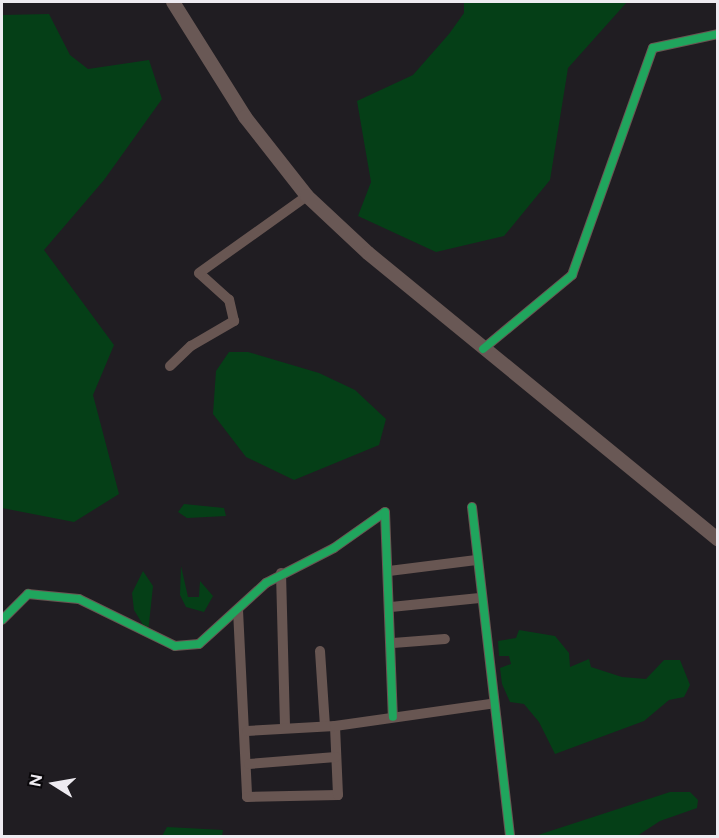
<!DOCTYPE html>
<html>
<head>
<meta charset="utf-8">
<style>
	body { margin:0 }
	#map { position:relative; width:719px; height:838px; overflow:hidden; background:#201d22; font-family:Figtree,sans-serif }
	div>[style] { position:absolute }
	.green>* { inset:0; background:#053f17 }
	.minor>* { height:10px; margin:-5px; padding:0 5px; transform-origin:5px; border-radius:5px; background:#685652 }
	.major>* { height:14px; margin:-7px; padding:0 7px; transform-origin:7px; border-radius:7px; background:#695855 }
	.cycleway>* { height:8px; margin:-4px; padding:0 4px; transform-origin:4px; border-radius:4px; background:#20a55d }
	span { translate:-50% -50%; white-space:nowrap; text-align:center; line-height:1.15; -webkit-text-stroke:6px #09070a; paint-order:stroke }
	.frame { position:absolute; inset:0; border:3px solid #eeebf1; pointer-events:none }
	.north { position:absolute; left:24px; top:754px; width:60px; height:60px; -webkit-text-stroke:4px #09070a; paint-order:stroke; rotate:281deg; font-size:16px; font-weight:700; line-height:24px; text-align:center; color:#eeebf1 }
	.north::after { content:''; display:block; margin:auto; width:21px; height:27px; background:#eeebf1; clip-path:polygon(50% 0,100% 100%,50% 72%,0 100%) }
</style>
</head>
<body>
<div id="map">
	<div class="green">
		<div style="clip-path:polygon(464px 2px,627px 2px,568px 68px,550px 180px,504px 236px,436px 252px,358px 216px,371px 182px,357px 101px,413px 75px,449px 34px,464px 13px)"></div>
		<div style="clip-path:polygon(49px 14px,70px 55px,88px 69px,149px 60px,162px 99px,104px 180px,44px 250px,114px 345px,93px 395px,119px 494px,74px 522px,2px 508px,2px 15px)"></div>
		<div style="clip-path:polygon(229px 352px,248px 352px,319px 373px,355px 390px,386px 419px,379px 445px,294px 480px,246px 457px,213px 414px,216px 371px)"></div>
		<div style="clip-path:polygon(184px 504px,224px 508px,226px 516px,187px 518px,178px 512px)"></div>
		<div style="clip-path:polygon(181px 566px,188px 597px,199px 597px,200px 581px,213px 596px,204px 612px,186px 607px,180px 595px)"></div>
		<div style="clip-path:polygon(143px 571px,153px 586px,148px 633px,134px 610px,132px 593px)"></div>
		<div style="clip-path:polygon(519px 630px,555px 636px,569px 653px,570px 667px,589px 659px,591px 667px,622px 677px,646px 679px,664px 660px,680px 660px,690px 685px,684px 697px,669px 700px,644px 721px,555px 754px,539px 722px,524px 704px,510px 702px,502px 684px,500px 668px,511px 664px,509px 656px,499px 656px,498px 641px,516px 638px)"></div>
		<div style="clip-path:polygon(670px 792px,690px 792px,698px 800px,697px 808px,660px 821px,637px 836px,535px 836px)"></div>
		<div style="clip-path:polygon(167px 827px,223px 830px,222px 836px,162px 836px)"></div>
	</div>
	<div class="minor">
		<div style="left:483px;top:349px;width:116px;rotate:-39.7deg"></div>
		<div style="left:572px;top:275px;width:241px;rotate:-70.4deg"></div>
		<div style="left:653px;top:48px;width:66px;rotate:-12.2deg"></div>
		<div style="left:170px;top:366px;width:29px;rotate:-44deg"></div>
		<div style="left:191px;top:346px;width:50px;rotate:-30.2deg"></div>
		<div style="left:234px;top:321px;width:22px;rotate:-103deg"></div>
		<div style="left:229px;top:300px;width:40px;rotate:-138deg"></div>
		<div style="left:199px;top:273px;width:133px;rotate:-35.5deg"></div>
		<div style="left:472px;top:507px;width:331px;rotate:83.4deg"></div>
		<div style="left:389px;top:571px;width:88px;rotate:-7.2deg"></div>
		<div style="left:281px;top:573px;width:155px;rotate:88.5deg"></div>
		<div style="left:391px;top:607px;width:89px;rotate:-5.8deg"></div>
		<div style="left:238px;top:610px;width:187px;rotate:87.2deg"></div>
		<div style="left:247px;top:797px;width:91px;rotate:-1.3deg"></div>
		<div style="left:338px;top:795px;width:69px;rotate:-92.5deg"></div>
		<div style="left:2px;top:620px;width:37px;rotate:-45deg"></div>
		<div style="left:28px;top:594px;width:51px;rotate:5.6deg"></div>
		<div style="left:79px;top:599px;width:107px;rotate:26.1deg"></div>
		<div style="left:175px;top:646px;width:24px;rotate:-5deg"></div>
		<div style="left:199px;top:644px;width:91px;rotate:-42.3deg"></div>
		<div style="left:266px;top:583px;width:76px;rotate:-27.2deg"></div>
		<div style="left:334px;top:548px;width:62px;rotate:-35.2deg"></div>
		<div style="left:385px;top:512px;width:205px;rotate:87.8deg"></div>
		<div style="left:393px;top:643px;width:52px;rotate:-4.4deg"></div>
		<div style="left:320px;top:651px;width:75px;rotate:86.2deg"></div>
		<div style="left:247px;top:731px;width:88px;rotate:-3.3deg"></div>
		<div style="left:335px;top:726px;width:157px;rotate:-8.1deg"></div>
		<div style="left:249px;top:764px;width:87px;rotate:-4.6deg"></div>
	</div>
	<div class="major">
		<div style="left:173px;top:2px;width:136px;rotate:57.9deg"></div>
		<div style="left:245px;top:117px;width:100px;rotate:51.9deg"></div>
		<div style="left:307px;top:196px;width:83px;rotate:43.1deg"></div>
		<div style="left:368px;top:253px;width:452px;rotate:39.3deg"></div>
	</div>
	<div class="cycleway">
		<div style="left:483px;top:349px;width:116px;rotate:-39.7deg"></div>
		<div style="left:572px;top:275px;width:241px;rotate:-70.4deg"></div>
		<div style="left:653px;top:48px;width:66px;rotate:-12.2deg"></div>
		<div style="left:472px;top:507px;width:331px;rotate:83.4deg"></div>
		<div style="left:2px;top:620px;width:37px;rotate:-45deg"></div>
		<div style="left:28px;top:594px;width:51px;rotate:5.6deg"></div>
		<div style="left:79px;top:599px;width:107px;rotate:26.1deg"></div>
		<div style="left:175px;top:646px;width:24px;rotate:-5deg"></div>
		<div style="left:199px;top:644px;width:91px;rotate:-42.3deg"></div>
		<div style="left:266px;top:583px;width:76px;rotate:-27.2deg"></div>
		<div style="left:334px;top:548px;width:62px;rotate:-35.2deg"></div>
		<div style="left:385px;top:512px;width:205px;rotate:87.8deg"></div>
	</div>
	<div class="frame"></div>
	<div class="north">N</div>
</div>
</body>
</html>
